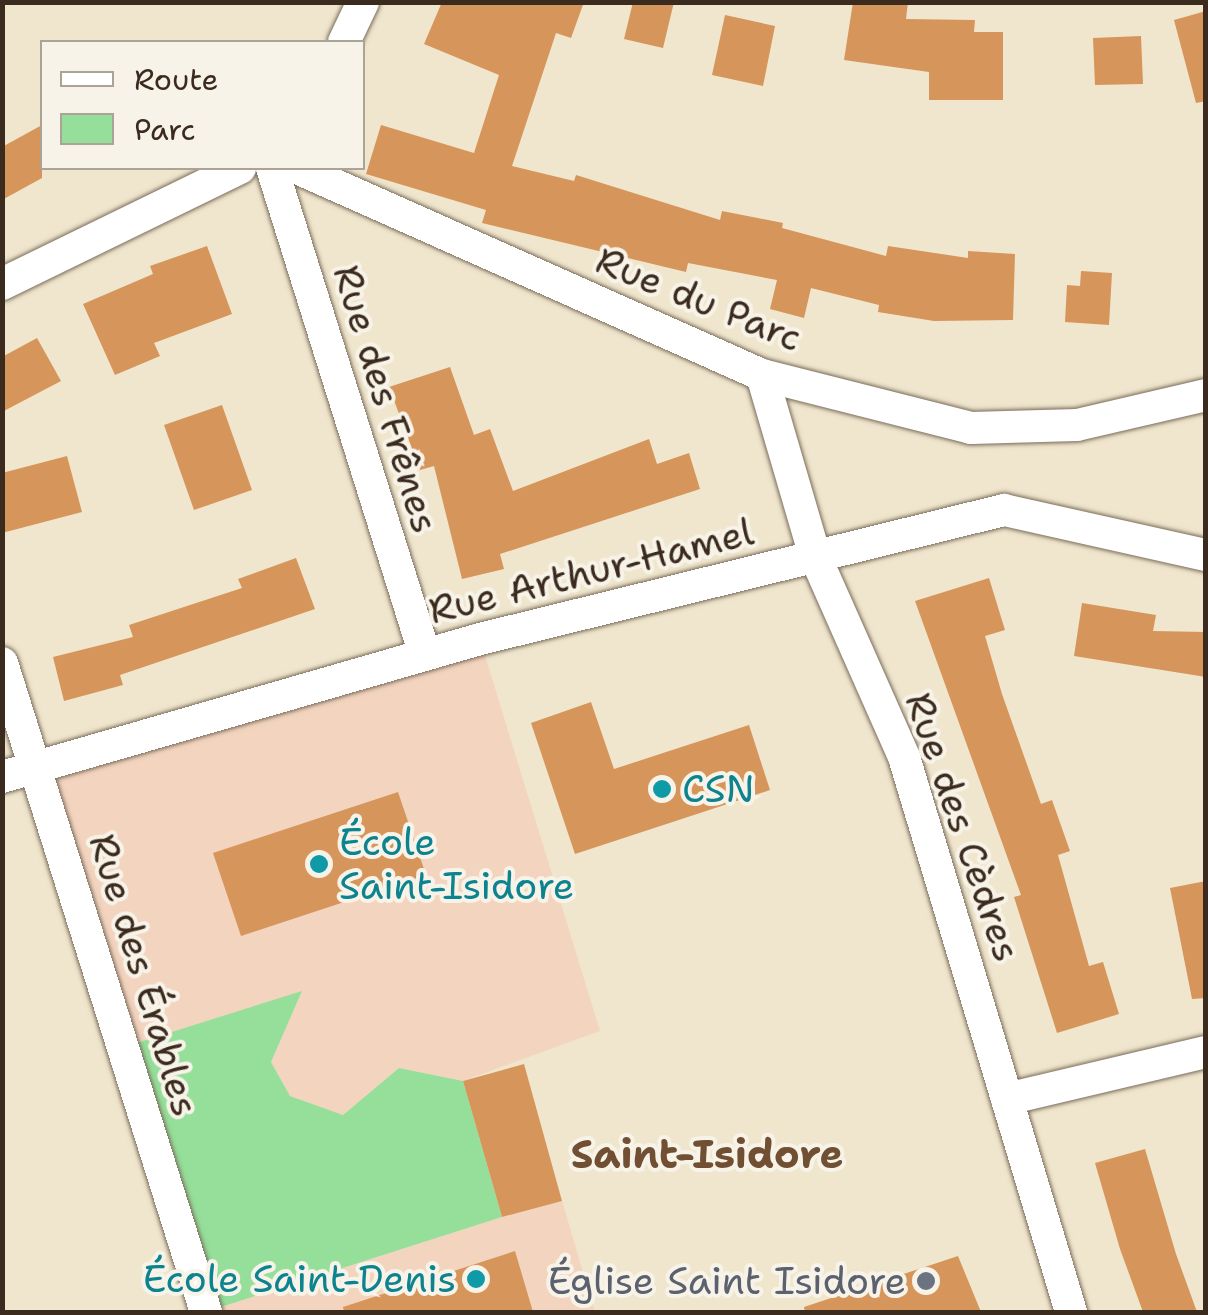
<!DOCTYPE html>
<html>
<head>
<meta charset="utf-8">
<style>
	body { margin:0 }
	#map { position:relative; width:1208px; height:1315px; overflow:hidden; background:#f0e6cd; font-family:"Shantell Sans",sans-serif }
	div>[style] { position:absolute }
	.built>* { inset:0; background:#f3d4bf }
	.green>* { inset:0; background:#95df9a }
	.building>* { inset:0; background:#d6955a }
	.roads { filter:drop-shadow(0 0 2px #7a6c5b) drop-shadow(0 0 2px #7a6c5b) }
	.minor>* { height:32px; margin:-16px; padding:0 16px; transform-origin:16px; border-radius:16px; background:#fff }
	.dots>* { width:28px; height:28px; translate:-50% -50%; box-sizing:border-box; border:5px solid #f7f3e8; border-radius:50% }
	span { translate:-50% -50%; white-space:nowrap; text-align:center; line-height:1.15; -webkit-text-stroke:8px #f7f3e8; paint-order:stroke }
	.street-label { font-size:38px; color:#3b2a1e }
	.culture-label { font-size:38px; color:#0d838f }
	.left { translate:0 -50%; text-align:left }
	.right { translate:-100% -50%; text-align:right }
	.worship-label { font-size:38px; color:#5b616d }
	.neighbourhood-label { font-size:40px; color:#714f33; font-weight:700 }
	.frame { position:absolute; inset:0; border:5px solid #3b2a1e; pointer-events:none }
	.legend { position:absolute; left:40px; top:40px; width:325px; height:130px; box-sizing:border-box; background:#f7f3e8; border:2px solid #aca397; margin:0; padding:12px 18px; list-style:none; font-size:30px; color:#3b2a1e }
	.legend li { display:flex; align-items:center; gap:20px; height:50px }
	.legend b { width:50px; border:2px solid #aca397 }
</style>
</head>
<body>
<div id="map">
	<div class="built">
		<div style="clip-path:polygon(480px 639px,600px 1031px,463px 1081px,399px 1068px,343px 1115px,290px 1096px,271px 1062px,301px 993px,124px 1047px,37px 764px)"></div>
		<div style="clip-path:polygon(562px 1201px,595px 1312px,205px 1312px,502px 1217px)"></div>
	</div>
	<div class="green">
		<div style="clip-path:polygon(302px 991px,271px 1062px,290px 1096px,343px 1115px,399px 1068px,463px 1081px,502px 1217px,205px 1312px,124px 1047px)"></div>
	</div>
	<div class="building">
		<div style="clip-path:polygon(442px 2px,584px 2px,571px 38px,556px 33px,512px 166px,574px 181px,576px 175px,720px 220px,722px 211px,783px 223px,782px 228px,886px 256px,888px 246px,968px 258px,968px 251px,1015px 254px,1013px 320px,934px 321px,878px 312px,879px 305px,811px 288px,804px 318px,770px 309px,777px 280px,688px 263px,686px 272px,482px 223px,486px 210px,366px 174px,381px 125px,474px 153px,499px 75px,424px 44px)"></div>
		<div style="clip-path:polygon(633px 2px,674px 2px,663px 48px,624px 39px)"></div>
		<div style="clip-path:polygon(853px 2px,908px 2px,906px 19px,975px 20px,974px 32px,1003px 32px,1003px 100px,929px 100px,929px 72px,844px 60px)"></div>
		<div style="clip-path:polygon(1206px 11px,1206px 101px,1196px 103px,1174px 20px)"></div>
		<div style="clip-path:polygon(725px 15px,775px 26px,763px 86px,712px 75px)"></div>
		<div style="clip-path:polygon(1141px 36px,1143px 84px,1095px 85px,1093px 38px)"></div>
		<div style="clip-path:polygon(42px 125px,42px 178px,2px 200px,2px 147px)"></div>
		<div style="clip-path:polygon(207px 246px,232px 314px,154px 343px,160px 356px,115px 375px,83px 304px,153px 274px,150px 266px)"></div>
		<div style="clip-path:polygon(1081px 271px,1112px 273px,1109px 325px,1065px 322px,1067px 285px,1080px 286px)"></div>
		<div style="clip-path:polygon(37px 338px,61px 381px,2px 412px,2px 357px)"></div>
		<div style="clip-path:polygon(450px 367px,474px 435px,490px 429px,513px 491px,649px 439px,657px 464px,689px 453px,700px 489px,500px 554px,504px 569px,462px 579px,434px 466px,420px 470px,389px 387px)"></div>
		<div style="clip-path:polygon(222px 405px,252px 490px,194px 510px,164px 425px)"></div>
		<div style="clip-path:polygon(67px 456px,82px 512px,2px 533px,2px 473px)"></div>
		<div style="clip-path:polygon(296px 558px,315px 609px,120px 675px,123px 685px,64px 701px,53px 657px,133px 637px,129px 625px,242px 588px,238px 579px)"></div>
		<div style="clip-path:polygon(989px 578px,1005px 630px,985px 636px,1002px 694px,1041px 804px,1052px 800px,1070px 851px,1058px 855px,1089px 966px,1103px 962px,1119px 1014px,1057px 1033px,1014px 897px,1021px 895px,915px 601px)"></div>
		<div style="clip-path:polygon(1082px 603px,1156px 615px,1153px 631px,1206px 632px,1206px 677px,1074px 656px)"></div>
		<div style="clip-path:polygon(591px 702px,614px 769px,749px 725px,770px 790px,575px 854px,531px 723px)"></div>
		<div style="clip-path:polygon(398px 792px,426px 875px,241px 936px,213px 853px)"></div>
		<div style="clip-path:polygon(1206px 881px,1206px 998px,1192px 999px,1170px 888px)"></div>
		<div style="clip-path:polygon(524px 1064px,562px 1201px,502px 1217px,463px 1081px)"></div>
		<div style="clip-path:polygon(1145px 1149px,1176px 1254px,1197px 1312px,1143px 1312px,1120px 1249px,1095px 1163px)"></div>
		<div style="clip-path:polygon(515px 1251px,533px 1312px,344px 1312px,343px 1307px)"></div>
		<div style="clip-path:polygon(958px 1256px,981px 1312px,805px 1312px,804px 1307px)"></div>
	</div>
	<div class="roads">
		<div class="minor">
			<div style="left:344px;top:42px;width:44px;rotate:-64.6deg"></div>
			<div style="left:272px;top:168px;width:510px;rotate:72.56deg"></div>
			<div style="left:297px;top:168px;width:509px;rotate:24deg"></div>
			<div style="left:762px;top:375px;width:216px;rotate:14.2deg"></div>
			<div style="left:971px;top:428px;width:106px;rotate:-1.6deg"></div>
			<div style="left:1077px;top:425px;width:132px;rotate:-13.1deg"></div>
			<div style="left:2px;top:284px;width:265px;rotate:-26deg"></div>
			<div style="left:762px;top:375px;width:189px;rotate:73.7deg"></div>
			<div style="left:815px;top:556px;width:220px;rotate:66.1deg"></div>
			<div style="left:904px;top:757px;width:580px;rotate:73.25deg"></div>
			<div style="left:2px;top:663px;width:680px;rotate:72.55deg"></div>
			<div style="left:2px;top:777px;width:498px;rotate:-16.1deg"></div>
			<div style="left:480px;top:639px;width:540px;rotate:-13.83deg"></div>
			<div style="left:1004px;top:510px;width:207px;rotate:12.6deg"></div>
			<div style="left:1007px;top:1099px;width:204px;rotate:-13.3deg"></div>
		</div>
	</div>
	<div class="dots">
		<div style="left:662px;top:789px;background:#0f9aa8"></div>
		<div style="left:319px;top:864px;background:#0f9aa8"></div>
		<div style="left:476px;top:1279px;background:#0f9aa8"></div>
		<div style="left:926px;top:1281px;background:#6b7280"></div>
	</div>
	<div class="street-label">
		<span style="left:699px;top:299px;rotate:22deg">Rue du Parc</span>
		<span style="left:386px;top:399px;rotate:73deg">Rue des Frênes</span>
		<span style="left:591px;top:571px;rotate:-14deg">Rue Arthur-Hamel</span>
		<span style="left:963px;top:827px;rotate:71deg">Rue des Cèdres</span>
		<span style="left:144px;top:975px;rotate:73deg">Rue des Érables</span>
	</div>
	<div class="culture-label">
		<span class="left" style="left:682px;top:789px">CSN</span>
		<span class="left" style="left:339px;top:864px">École<br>Saint-Isidore</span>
		<span class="right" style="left:456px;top:1279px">École Saint-Denis</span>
	</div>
	<div class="worship-label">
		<span class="right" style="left:906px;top:1281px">Église Saint Isidore</span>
	</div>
	<div class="neighbourhood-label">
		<span style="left:707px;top:1154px">Saint-Isidore</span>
	</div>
	<div class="frame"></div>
	<ul class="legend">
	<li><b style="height:12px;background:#fff"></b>Route</li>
	<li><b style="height:28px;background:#95df9a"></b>Parc</li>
	</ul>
</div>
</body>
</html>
